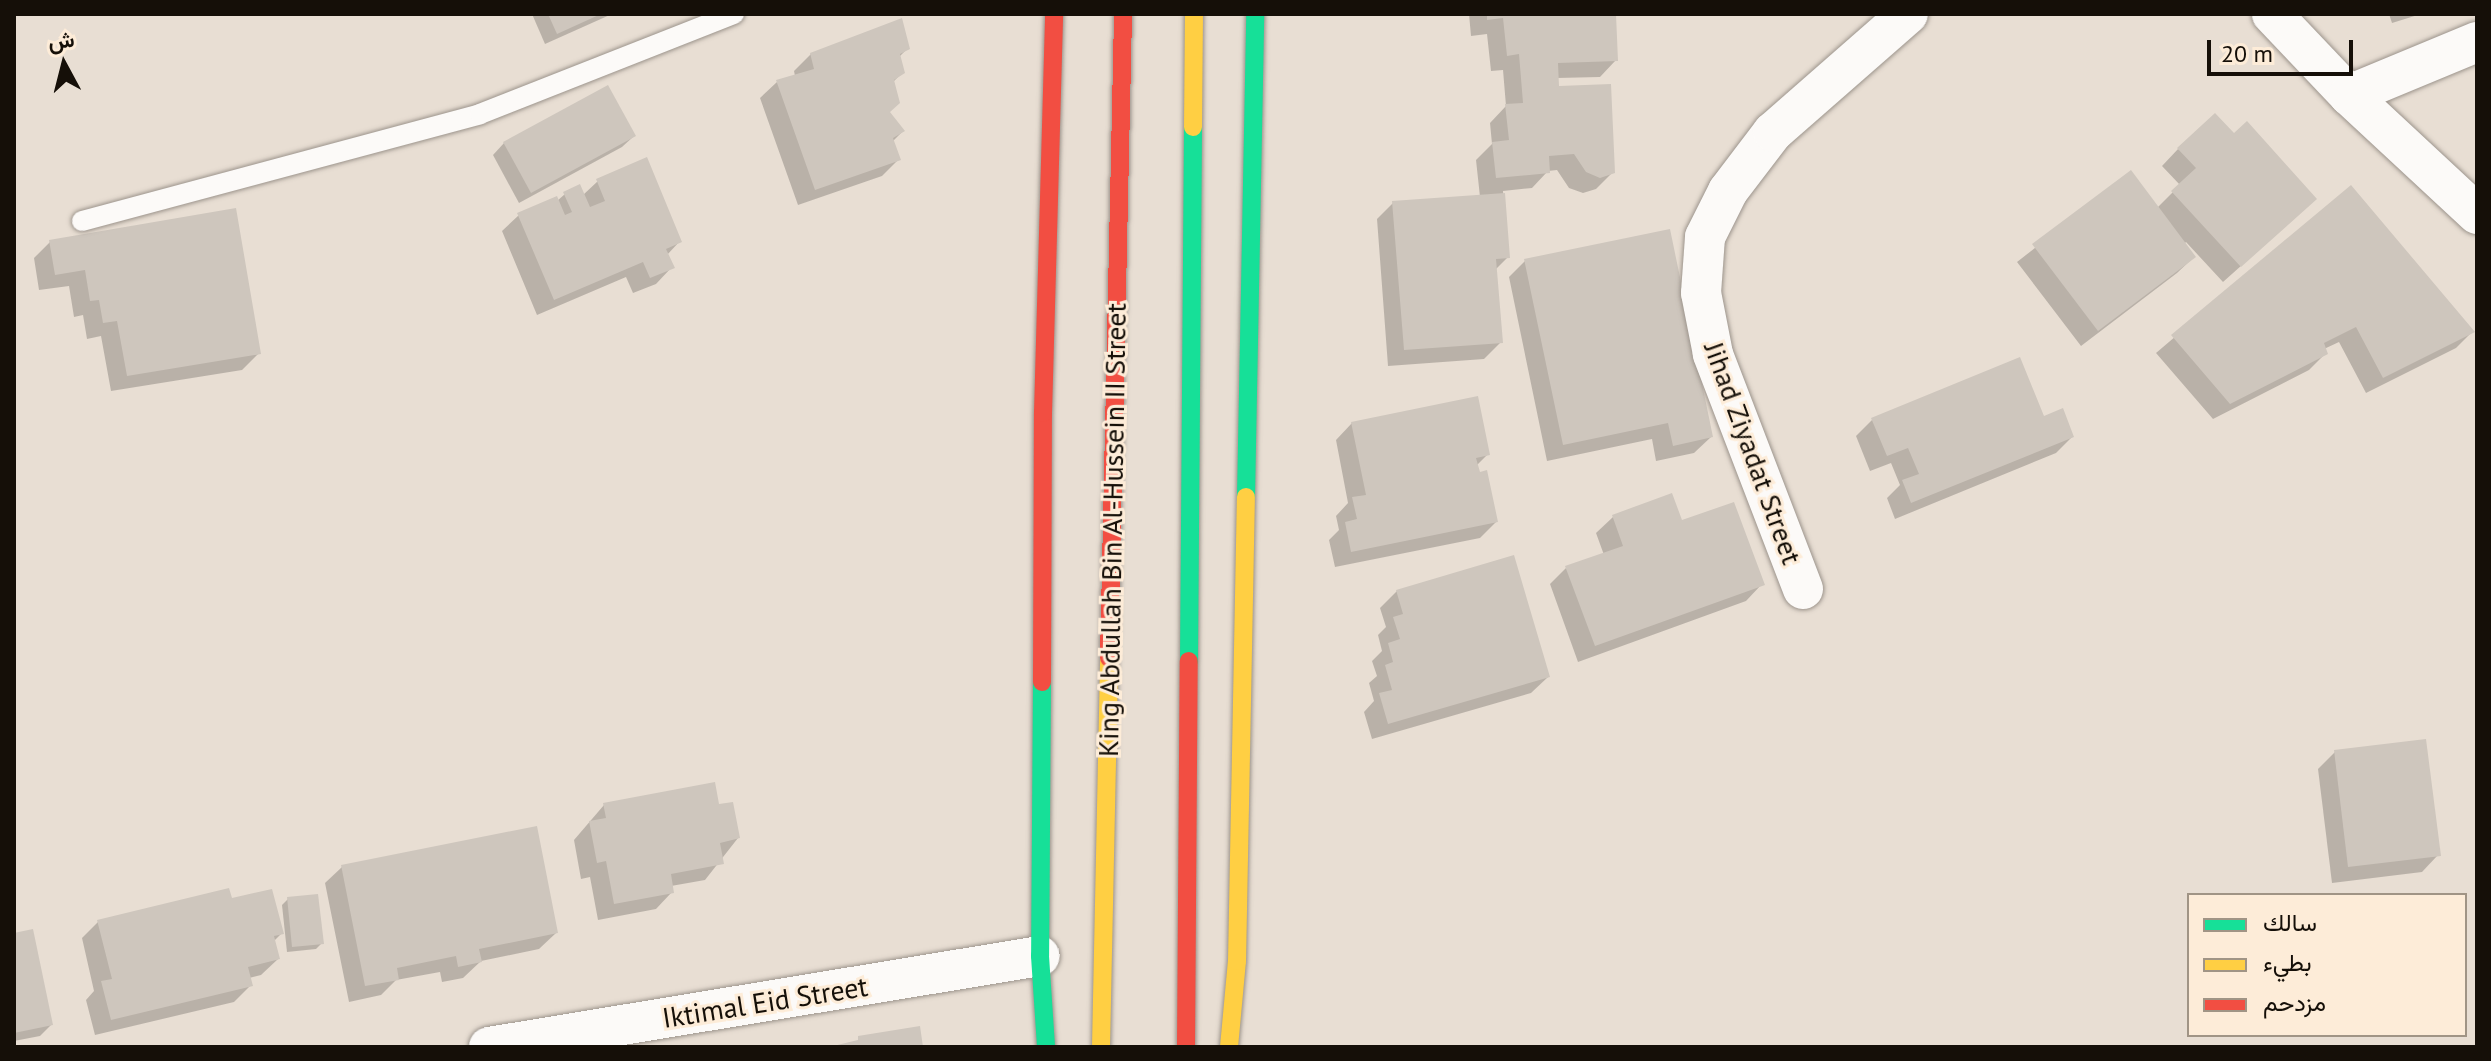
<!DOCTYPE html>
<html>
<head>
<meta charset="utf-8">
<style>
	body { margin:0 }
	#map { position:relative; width:2491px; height:1061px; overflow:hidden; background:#e8ded3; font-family:"PT Sans",Vazirmatn,sans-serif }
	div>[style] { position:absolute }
	.shadow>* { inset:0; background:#0003 }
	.building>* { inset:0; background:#cec6bd }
	.roads { filter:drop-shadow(0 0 2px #9c948c) drop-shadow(0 0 2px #9c948c) }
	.lane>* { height:20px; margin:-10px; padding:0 10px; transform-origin:10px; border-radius:10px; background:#fcfaf8 }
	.street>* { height:40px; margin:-20px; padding:0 20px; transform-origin:20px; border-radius:20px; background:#fcfaf8 }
	.fast>* { height:18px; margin:-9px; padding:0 9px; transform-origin:9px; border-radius:9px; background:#16e098 }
	.slow>* { height:18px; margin:-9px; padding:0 9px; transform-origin:9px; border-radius:9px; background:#ffcf43 }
	.jam>* { height:18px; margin:-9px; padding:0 9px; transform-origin:9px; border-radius:9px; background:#f24e42 }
	span { translate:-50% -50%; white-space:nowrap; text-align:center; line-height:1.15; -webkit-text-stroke:6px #fdecd8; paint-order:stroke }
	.street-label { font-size:28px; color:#150f08 }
	.frame { position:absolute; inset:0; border:16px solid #150f08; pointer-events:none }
	.legend { position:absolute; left:2187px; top:893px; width:280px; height:144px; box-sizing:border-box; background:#fdecd8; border:2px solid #a09485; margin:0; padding:10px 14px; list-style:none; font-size:24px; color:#150f08 }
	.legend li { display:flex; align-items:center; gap:16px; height:40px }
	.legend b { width:40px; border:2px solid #a09485 }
	.north { position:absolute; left:24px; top:24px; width:80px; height:80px; -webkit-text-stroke:6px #fdecd8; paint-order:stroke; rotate:353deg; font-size:22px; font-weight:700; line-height:32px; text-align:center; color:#150f08 }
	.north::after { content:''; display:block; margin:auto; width:28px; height:36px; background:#150f08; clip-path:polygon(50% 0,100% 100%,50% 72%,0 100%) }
	.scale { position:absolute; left:2207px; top:40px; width:146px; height:36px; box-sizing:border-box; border:4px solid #150f08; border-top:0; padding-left:10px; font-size:24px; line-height:28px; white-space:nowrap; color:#150f08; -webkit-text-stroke:6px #fdecd8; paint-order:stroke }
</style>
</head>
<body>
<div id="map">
	<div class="shadow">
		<div style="clip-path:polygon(532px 14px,612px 14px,545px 44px)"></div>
		<div style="clip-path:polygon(1469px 14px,1614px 14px,1616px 60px,1600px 77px,1557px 78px,1557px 88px,1613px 172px,1596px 189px,1583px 193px,1569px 188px,1557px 170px,1548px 171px,1532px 188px,1503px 191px,1508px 257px,1495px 270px,1501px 342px,1484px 359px,1388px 366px,1377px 219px,1393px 203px,1480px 197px,1476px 160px,1492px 144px,1490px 123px,1506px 106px,1503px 70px,1491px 71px,1487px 34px,1471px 36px)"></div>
		<div style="clip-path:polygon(2389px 14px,2421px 14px,2392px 23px)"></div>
		<div style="clip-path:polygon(908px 48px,899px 57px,903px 72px,893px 82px,888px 112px,903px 131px,892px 142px,898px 160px,882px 176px,798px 205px,760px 98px,777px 82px,795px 76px,794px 71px,811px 54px)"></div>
		<div style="clip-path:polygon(634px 136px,622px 147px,519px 203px,493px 155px,504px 143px)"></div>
		<div style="clip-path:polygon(2178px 149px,2298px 215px,2223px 282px,2186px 242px,2184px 244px,2194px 257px,2177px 273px,2081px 346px,2017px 262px,2131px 173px,2157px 208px,2180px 185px,2162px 166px)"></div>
		<div style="clip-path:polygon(598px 181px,680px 241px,667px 255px,672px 267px,656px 284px,633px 293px,626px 277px,537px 315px,502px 231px,519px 215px,557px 201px,565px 194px,583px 195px)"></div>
		<div style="clip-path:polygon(2350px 188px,2472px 332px,2456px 348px,2366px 393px,2339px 342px,2324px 349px,2326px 353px,2309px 370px,2213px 419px,2156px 353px)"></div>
		<div style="clip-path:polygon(50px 242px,259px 353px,242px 370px,111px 391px,101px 336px,87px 339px,83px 315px,74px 317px,69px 286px,39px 290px,34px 258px)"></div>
		<div style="clip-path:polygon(1525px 261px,1711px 437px,1694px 453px,1656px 461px,1652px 439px,1547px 461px,1509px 277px)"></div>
		<div style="clip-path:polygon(2043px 419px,2072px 437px,2056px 453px,1895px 519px,1887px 498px,1900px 485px,1891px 463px,1870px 471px,1856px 436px,1872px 420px)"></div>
		<div style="clip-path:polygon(1352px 423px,1488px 454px,1476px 466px,1496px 522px,1480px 538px,1335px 567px,1329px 540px,1339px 530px,1336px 516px,1348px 503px,1336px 440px)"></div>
		<div style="clip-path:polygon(1613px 517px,1681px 523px,1762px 584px,1746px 601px,1578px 662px,1550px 584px,1566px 568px,1604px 555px,1596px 533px)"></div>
		<div style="clip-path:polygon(1397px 591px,1548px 677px,1531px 693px,1372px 739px,1364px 712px,1374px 701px,1369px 683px,1377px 676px,1372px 661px,1382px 651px,1378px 635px,1386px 627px,1380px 608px)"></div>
		<div style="clip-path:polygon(2335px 752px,2438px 855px,2422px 872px,2332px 883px,2318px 769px)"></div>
		<div style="clip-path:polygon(604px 805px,717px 807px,738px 838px,705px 880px,671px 886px,672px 892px,656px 909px,598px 920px,590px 877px,581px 879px,574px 840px)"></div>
		<div style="clip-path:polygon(342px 867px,556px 933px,539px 949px,481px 961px,463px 978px,442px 982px,440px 972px,396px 980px,381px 995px,349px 1002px,325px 883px)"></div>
		<div style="clip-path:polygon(288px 899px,322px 943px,316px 949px,287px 952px,282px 905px)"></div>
		<div style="clip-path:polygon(98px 922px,281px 934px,273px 942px,278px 959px,261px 975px,249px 978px,250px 986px,234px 1002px,95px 1035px,86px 1000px,94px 991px,82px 938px)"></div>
		<div style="clip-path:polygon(14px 935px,51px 1025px,40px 1036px,14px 1041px)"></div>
	</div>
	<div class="building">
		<div style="clip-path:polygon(548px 14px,601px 14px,557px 34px)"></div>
		<div style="clip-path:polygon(1487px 14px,1616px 14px,1618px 61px,1558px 63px,1559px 86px,1611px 84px,1615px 173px,1600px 178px,1586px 172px,1574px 154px,1549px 156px,1550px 173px,1496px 178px,1492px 142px,1509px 140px,1505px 104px,1523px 103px,1519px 54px,1507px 56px,1503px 18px,1487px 20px)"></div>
		<div style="clip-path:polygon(902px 18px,910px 49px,900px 54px,905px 73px,894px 80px,900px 103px,890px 112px,905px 131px,893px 138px,901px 160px,815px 190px,776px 80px,814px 69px,810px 53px)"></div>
		<div style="clip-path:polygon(608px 85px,636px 136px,531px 193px,503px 142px)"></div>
		<div style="clip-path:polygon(2215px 113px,2234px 133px,2247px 121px,2317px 199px,2241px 267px,2171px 191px,2196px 168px,2177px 148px)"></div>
		<div style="clip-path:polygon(647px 157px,682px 242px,666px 249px,675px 268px,650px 278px,643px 262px,554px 300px,517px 213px,557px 196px,565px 215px,572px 212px,563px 192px,580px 184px,590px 207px,605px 201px,596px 179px)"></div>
		<div style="clip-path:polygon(2131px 170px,2196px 257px,2098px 331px,2032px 244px)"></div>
		<div style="clip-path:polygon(2351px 185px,2475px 332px,2383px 378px,2356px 327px,2324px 343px,2328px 354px,2230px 404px,2171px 335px)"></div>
		<div style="clip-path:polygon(1505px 193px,1510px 258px,1496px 259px,1503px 343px,1404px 350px,1392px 201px)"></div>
		<div style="clip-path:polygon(236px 208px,261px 354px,127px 376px,117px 321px,103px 323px,99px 300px,90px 301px,85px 270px,55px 275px,49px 240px)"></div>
		<div style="clip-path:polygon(1670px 229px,1713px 437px,1673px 446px,1668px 423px,1563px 445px,1524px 259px)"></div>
		<div style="clip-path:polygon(2020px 357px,2044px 416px,2063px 408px,2074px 437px,1911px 503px,1902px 480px,1919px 474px,1908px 448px,1887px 456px,1871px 418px)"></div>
		<div style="clip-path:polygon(1478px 396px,1490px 455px,1476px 458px,1480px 472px,1487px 470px,1498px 522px,1351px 552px,1345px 522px,1357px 519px,1352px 497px,1366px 495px,1351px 422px)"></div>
		<div style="clip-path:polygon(1672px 493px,1682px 520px,1734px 502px,1765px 585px,1595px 646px,1565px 566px,1623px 546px,1612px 515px)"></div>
		<div style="clip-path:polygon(1514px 555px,1550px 677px,1388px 724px,1379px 693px,1392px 690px,1385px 665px,1393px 662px,1388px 643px,1400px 639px,1393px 617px,1403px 614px,1396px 590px)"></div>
		<div style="clip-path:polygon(2426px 739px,2441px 856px,2348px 867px,2334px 750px)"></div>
		<div style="clip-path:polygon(715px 782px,719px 804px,733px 802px,740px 838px,720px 843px,724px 864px,671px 874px,674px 893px,614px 904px,606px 861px,597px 863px,589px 821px,606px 818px,603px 803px)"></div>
		<div style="clip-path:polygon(537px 826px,558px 933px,479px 949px,482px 962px,458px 967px,456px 956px,397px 968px,399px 980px,365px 986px,341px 865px)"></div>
		<div style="clip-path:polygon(229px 888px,232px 898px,272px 889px,284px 934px,274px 936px,280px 959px,248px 967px,253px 986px,111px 1020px,101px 981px,112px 979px,97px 920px)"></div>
		<div style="clip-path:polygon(318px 894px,324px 944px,292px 947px,287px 897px)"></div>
		<div style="clip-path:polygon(33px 929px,53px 1025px,14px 1033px,14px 933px)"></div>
		<div style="clip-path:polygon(920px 1026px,923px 1047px,829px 1047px,858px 1040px,858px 1036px)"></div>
	</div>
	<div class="roads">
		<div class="lane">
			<div style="left:82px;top:221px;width:412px;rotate:-15deg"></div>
			<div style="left:480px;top:114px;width:273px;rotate:-21.5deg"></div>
		</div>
		<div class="street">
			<div style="left:2272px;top:14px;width:112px;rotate:46.5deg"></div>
			<div style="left:2349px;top:95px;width:175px;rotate:42.9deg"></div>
			<div style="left:2349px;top:95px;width:139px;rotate:-22.5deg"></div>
			<div style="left:1803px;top:589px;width:252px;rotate:-111deg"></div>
			<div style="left:1713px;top:354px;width:62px;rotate:-101.1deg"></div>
			<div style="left:1701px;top:293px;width:56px;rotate:-85.9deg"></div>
			<div style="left:1705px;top:237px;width:51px;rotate:-63.4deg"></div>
			<div style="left:1728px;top:191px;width:74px;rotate:-52.7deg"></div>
			<div style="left:1773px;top:132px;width:179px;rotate:-41.2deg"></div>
			<div style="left:489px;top:1047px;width:558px;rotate:-9.38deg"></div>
		</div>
		<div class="fast">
			<div style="left:1246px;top:497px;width:483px;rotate:-88.9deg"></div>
			<div style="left:1189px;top:661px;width:534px;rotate:-89.57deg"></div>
			<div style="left:1042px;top:682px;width:274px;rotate:90.4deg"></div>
			<div style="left:1040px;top:956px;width:91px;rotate:86.2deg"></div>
		</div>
		<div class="slow">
			<div style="left:1193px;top:127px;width:113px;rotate:-89.5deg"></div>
			<div style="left:1101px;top:1047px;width:389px;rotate:-88.8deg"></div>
			<div style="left:1229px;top:1047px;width:86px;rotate:-84.7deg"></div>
			<div style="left:1237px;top:961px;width:464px;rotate:-88.9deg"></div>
		</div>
		<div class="jam">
			<div style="left:1109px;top:658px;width:644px;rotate:-88.75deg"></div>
			<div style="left:1042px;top:682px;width:269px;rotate:-89.8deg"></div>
			<div style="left:1043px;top:413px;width:399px;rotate:-88.4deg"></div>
			<div style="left:1186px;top:1047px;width:386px;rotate:-89.6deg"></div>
		</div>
	</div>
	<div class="street-label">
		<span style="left:1753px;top:453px;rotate:70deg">Jihad Ziyadat Street</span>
		<span style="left:1112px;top:530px;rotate:-89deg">King Abdullah Bin Al-Hussein II Street</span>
		<span style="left:765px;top:1002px;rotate:-9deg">Iktimal Eid Street</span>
	</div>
	<div class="frame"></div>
	<ul class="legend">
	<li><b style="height:10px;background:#16e098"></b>سالك</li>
	<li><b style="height:10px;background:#ffcf43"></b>بطيء</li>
	<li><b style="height:10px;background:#f24e42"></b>مزدحم</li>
	</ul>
	<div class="north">ش</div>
	<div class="scale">20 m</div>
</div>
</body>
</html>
